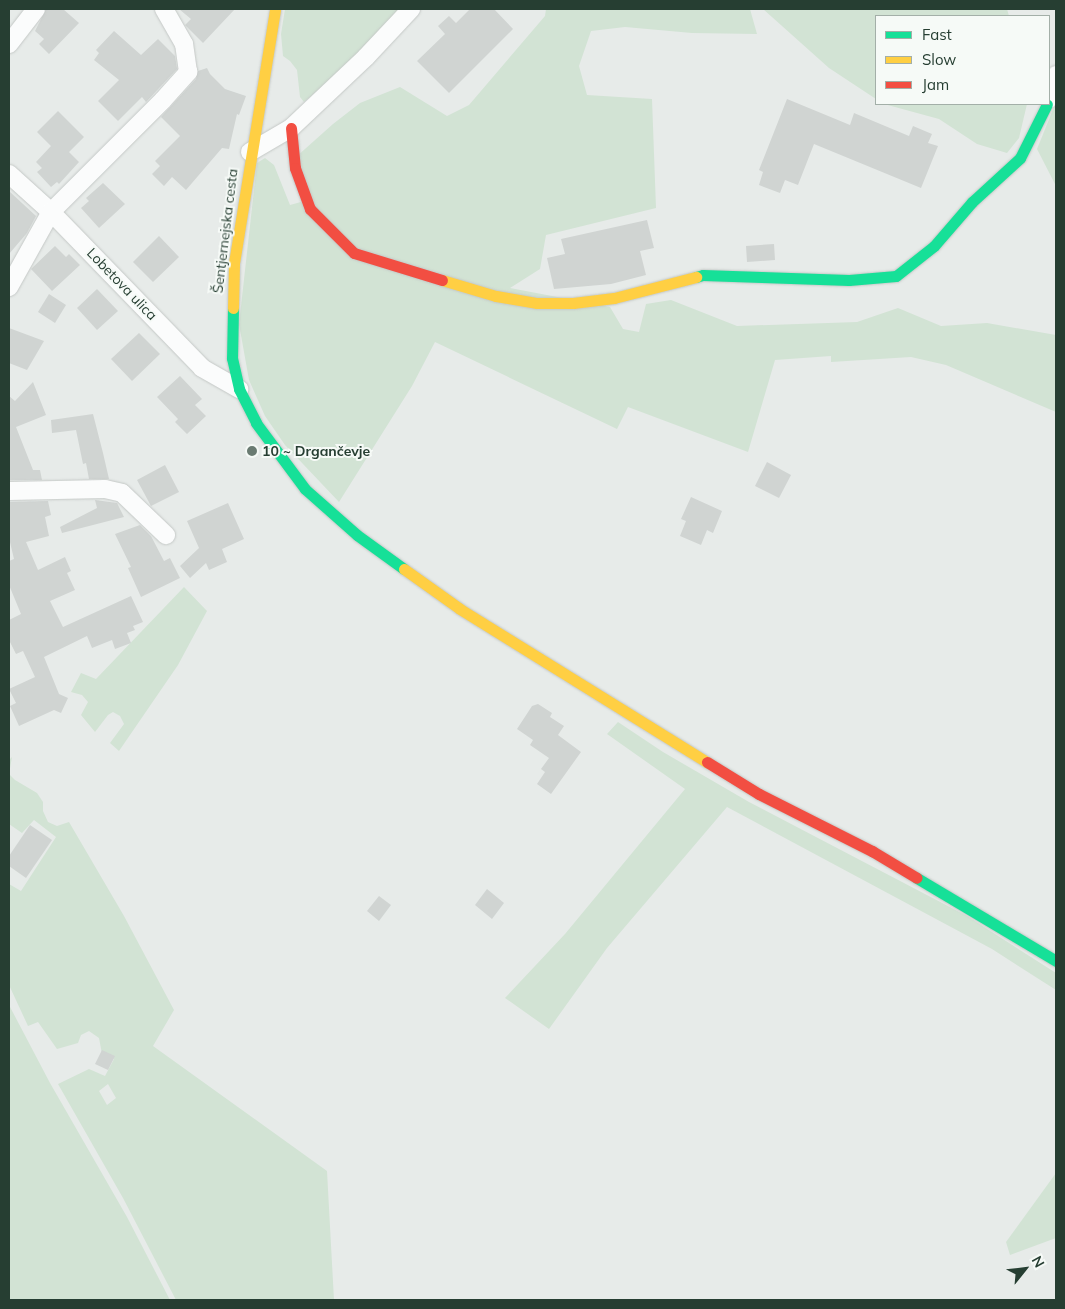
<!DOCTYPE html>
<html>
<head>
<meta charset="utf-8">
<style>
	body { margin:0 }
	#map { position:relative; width:1065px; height:1309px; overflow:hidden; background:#e7ebe9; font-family:Mulish,sans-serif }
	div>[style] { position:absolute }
	.green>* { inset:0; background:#d2e3d4 }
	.building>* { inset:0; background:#d0d4d2 }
	.roads { filter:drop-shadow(0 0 1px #c4c8c6) drop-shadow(0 0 1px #c4c8c6) }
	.street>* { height:18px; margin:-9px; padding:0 9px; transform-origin:9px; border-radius:9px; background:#fbfcfc }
	.fast>* { height:11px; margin:-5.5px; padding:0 5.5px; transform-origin:5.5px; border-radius:5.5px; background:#16e098 }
	.slow>* { height:11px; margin:-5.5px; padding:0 5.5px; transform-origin:5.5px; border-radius:5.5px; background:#ffcf43 }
	.jam>* { height:11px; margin:-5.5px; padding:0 5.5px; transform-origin:5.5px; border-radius:5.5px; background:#f24e42 }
	.dots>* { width:14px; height:14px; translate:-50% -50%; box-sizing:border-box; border:2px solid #f6faf7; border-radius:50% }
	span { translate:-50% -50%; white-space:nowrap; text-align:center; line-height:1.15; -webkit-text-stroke:4px #f6faf7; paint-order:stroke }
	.street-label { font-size:14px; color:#263e32 }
	.poi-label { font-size:14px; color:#263e32; font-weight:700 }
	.left { translate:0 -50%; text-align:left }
	.frame { position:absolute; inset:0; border:10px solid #263e32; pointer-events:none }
	.legend { position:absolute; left:875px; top:15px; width:175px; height:90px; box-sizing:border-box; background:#f6faf7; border:1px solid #a3afa8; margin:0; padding:6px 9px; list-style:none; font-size:15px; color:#263e32 }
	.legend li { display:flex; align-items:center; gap:10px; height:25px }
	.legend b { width:25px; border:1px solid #a3afa8 }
	.north { position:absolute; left:1000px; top:1244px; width:50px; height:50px; -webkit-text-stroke:4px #f6faf7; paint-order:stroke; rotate:61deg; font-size:14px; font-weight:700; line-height:20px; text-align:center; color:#263e32 }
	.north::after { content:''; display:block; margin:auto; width:18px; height:22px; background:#263e32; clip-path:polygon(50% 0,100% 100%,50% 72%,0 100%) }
</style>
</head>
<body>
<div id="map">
	<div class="green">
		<div style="clip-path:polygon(285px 9px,404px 9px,352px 62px,304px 102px,300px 97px,297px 70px,290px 61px,283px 56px,281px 34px)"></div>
		<div style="clip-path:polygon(546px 9px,750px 9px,757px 34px,692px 33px,625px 27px,591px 31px,579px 66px,587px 95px,652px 99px,656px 208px,546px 235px,540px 269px,510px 288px,610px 307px,623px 329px,639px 332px,646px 304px,671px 300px,737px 326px,857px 322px,898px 308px,941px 326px,987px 323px,1056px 335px,1056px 412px,946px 365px,911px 357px,831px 362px,831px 356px,775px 360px,748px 452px,628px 407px,617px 429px,435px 342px,412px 386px,339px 502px,285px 445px,265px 416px,249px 380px,239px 324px,257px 163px,265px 158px,274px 165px,290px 205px,308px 200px,296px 157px,333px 124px,360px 103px,400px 87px,447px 116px,469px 105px,545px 16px)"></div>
		<div style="clip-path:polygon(763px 9px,1007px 9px,1009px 16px,876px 16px,876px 99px,829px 68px)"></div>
		<div style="clip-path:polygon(1056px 102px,1056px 186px,1037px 149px)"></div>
		<div style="clip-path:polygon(884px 104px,1027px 104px,1019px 138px,1007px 153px,977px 144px,939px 119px)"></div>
		<div style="clip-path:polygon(184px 587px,207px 611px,178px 665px,119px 751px,110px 743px,124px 724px,120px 716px,113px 712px,108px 715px,95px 732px,81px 715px,88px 702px,82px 695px,71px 692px,81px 673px,96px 679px)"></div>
		<div style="clip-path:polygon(618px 722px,663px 752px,749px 802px,967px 916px,1056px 973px,1056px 990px,992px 949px,727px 807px,607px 948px,549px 1029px,505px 998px,565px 934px,685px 789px,607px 734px)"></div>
		<div style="clip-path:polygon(evenodd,12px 757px,9px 774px,15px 780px,37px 793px,43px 802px,43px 811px,48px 822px,57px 826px,69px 822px,124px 916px,174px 1010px,153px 1046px,327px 1171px,334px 1300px,176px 1300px,123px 1198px,58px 1084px,89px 1069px,105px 1076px,114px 1059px,102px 1054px,99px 1038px,89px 1031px,81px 1035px,78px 1043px,57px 1049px,38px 1022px,28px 1026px,9px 985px,9px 884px,21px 891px,56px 837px,34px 820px,22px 833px,9px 824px,9px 760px,12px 757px,108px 1084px,116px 1098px,107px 1105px,99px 1091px,108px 1084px)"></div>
		<div style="clip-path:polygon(9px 1005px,50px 1083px,127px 1217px,170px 1300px,9px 1300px)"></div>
		<div style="clip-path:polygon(1056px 1173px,1056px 1238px,1010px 1255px,1006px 1242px)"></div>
	</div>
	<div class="building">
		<div style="clip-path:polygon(46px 9px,63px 9px,79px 23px,49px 54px,39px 44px,44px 39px,35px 31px)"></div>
		<div style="clip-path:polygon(179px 9px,235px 9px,203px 43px,185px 25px,191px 19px)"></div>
		<div style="clip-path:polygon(470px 9px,494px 9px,513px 29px,449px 93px,417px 61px,445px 34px,438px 26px,449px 16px,456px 23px)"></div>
		<div style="clip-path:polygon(114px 31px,141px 55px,158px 39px,175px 56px,177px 69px,146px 102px,142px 97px,118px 121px,98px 101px,119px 80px,94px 60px,99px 53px,96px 50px)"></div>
		<div style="clip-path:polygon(207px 68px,210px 74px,225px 89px,246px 96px,239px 115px,237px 114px,229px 149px,222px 148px,186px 190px,172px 177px,164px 186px,152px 174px,160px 166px,155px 161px,180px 136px,161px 117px,196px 79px,198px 71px)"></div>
		<div style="clip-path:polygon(787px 99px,850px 125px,854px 113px,909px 136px,913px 126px,932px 134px,928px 143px,938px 146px,921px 188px,814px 144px,798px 185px,785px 180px,780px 193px,759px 185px,763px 172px,759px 170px)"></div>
		<div style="clip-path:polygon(58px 111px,84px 137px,69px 152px,79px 162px,59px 184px,57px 182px,51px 187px,37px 172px,42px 168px,36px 162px,51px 146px,37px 132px)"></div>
		<div style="clip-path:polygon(103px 183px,125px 204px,99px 228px,81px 208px,89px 201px,86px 198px)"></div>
		<div style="clip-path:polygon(9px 191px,36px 216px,27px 233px,9px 254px)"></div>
		<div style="clip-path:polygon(647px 220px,654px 248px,640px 251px,646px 275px,611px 284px,554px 289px,547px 258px,565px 254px,561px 239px)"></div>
		<div style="clip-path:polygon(159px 236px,179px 257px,153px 282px,133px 262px)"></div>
		<div style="clip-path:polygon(774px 244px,775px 260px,747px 262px,746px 246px)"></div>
		<div style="clip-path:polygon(55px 246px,66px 257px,69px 254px,80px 265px,52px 291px,31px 269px)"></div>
		<div style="clip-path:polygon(97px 289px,118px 311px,97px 330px,77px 308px)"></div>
		<div style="clip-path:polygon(49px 294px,66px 305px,55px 323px,38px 312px)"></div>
		<div style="clip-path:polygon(9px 328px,44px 341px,27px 370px,9px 363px)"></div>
		<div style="clip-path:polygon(139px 333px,160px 354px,132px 381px,111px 359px)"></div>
		<div style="clip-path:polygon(180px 376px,202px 399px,195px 405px,206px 416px,187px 434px,175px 422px,178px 419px,157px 397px)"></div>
		<div style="clip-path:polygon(33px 382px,46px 415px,16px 427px,33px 470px,40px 470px,42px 480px,9px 480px,9px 396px,15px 401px)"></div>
		<div style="clip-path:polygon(93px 414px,103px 453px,109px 479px,89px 479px,86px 463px,83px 464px,76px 430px,52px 433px,51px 420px)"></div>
		<div style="clip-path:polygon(767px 462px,791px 475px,779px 498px,755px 486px)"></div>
		<div style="clip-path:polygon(165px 465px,179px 492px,151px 506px,137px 480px)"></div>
		<div style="clip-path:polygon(691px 497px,722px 511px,713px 533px,707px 530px,701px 545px,680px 536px,686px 521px,681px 519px)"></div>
		<div style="clip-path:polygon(95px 500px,117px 503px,124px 517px,62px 533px,60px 527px,97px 508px)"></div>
		<div style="clip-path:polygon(48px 501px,51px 515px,45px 517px,49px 536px,26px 542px,38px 570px,65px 557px,71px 571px,67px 573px,75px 590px,50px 601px,63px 627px,131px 596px,143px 622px,133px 626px,135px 630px,127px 633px,131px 643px,115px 649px,112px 640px,92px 648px,87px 636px,44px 657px,59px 694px,68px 698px,61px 713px,54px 710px,19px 726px,10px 706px,16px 703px,9px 689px,35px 677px,23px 651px,16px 654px,9px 640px,9px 620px,21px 614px,9px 585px,9px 561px,14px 559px,9px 538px,9px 502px)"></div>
		<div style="clip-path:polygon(228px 503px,244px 539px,222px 549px,227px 562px,209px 570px,206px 563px,190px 578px,180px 566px,199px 548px,187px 521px)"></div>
		<div style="clip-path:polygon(140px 525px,151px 536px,164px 561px,170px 558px,180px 578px,141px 597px,128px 568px,131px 567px,115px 534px)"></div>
		<div style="clip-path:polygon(538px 704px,552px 713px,550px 717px,564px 726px,558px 735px,581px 752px,551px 794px,537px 784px,545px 772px,541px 769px,549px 758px,530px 745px,533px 740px,517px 729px,532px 706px)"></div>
		<div style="clip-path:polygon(30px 825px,52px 840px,26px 878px,9px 866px,9px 856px)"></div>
		<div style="clip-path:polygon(487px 889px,504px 903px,492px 919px,475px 905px)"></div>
		<div style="clip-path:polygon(379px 896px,391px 905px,379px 921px,367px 911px)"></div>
		<div style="clip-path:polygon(102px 1050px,115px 1056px,108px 1070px,95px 1064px)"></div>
	</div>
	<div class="roads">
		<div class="street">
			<div style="left:9px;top:44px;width:44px;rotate:-52.4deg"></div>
			<div style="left:1049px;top:99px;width:25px;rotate:-74deg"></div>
			<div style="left:250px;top:152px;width:48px;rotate:-30.3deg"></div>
			<div style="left:291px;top:128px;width:103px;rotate:-43.4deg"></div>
			<div style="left:366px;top:57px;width:66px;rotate:-46.8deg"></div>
			<div style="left:9px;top:174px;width:57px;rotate:42.1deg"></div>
			<div style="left:51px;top:212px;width:217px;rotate:45.9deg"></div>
			<div style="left:202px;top:368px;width:43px;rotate:29.6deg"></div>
			<div style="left:9px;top:287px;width:86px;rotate:-60.8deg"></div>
			<div style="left:51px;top:212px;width:158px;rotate:-45deg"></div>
			<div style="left:163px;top:100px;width:38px;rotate:-48deg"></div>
			<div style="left:188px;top:72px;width:28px;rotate:-98deg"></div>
			<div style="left:184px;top:44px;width:40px;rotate:-119.7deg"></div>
			<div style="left:9px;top:491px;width:96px;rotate:-1.2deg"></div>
			<div style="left:105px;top:489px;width:17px;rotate:13deg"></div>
			<div style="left:122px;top:493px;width:61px;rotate:43.7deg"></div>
		</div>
		<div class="fast">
			<div style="left:696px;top:277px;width:7px;rotate:-16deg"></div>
			<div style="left:703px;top:275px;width:146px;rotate:2deg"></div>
			<div style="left:849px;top:280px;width:47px;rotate:-4.9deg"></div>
			<div style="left:896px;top:276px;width:48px;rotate:-38.3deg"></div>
			<div style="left:934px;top:246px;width:58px;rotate:-49.2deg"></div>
			<div style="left:972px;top:202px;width:65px;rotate:-42.5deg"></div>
			<div style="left:1020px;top:158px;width:60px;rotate:-63.4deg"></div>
			<div style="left:233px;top:308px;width:50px;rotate:91.1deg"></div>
			<div style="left:232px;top:358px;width:32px;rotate:77deg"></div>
			<div style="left:239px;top:389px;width:38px;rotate:63deg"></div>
			<div style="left:256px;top:423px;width:82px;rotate:53.4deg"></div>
			<div style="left:305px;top:489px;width:69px;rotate:41.5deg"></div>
			<div style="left:357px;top:535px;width:58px;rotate:35.9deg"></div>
			<div style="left:917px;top:878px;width:162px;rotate:30.8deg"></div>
		</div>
		<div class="slow">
			<div style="left:442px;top:280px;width:56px;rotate:16.5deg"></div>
			<div style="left:496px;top:296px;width:42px;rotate:9.7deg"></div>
			<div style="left:537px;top:303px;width:36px"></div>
			<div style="left:573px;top:303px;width:41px;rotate:-7deg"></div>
			<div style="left:614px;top:298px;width:85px;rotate:-14.4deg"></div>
			<div style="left:233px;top:308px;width:45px;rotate:-88.7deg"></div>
			<div style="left:234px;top:263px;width:257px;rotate:-80.8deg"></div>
			<div style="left:404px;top:569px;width:69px;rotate:35.5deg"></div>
			<div style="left:460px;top:609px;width:291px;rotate:31.8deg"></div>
		</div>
		<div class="jam">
			<div style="left:291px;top:128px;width:40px;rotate:84.3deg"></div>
			<div style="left:295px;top:168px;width:44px;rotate:69.9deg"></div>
			<div style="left:310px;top:209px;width:62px;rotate:45deg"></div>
			<div style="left:354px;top:253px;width:92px;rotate:17.1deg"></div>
			<div style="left:707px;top:762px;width:61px;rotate:31.6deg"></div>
			<div style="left:759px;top:794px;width:127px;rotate:26.8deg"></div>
			<div style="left:872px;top:851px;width:52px;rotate:31deg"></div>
		</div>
	</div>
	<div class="dots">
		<div style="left:252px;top:451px;background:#6a7b72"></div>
	</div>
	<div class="street-label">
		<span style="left:225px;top:231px;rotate:-83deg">Šentjernejska cesta</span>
		<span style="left:122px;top:284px;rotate:46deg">Lobetova ulica</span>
	</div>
	<div class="poi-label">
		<span class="left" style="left:262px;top:451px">10 ~ Drgančevje</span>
	</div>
	<div class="frame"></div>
	<ul class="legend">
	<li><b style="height:6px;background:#16e098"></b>Fast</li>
	<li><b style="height:6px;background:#ffcf43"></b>Slow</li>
	<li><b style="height:6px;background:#f24e42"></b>Jam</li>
	</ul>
	<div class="north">N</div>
</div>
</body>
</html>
